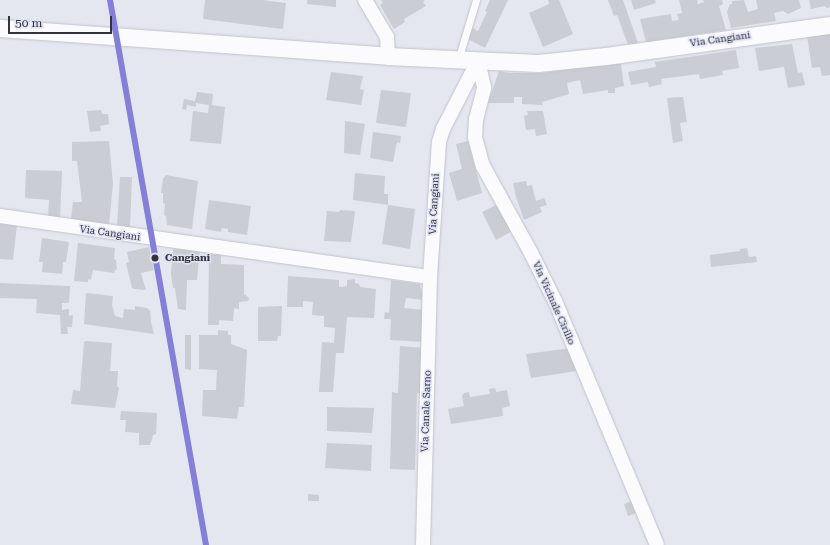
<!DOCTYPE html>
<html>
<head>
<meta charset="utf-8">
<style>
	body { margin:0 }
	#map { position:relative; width:830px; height:545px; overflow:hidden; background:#e4e6f0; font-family:"Roboto Serif",serif }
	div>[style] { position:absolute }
	.building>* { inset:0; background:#cbcdd4 }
	.roads { filter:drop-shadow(0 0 1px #c2c3cb) drop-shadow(0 0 1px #c2c3cb) }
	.service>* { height:7px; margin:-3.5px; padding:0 3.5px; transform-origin:3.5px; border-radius:3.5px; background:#fbfbfd }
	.minor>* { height:14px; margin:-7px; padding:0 7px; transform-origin:7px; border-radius:7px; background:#fbfbfd }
	.tertiary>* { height:17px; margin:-8.5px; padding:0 8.5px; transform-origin:8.5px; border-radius:8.5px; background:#fbfbfd }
	.rail-1>* { height:6px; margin:-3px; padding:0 3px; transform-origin:3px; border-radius:3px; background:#8480d7 }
	.dots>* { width:11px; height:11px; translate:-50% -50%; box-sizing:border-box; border:2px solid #dfe3f5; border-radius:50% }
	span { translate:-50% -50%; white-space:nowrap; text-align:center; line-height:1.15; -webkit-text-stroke:3px #dfe3f5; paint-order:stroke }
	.street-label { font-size:10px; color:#33343b }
	.stop-label { font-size:10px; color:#33343b; font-weight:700 }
	.left { translate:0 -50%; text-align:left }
	.scale { position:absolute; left:8px; top:16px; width:104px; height:18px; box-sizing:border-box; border:2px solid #33343b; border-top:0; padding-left:5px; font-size:12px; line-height:14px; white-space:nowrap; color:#33343b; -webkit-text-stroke:3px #dfe3f5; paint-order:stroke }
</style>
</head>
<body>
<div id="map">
	<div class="building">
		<div style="clip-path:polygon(205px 0,262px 0,286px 3px,283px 29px,203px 19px)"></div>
		<div style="clip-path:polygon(307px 0,336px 0,336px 7px,307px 4px)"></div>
		<div style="clip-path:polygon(381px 0,425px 0,423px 2px,426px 6px,404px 19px,405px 22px,394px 29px,380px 5px,383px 3px)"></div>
		<div style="clip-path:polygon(490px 0,508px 0,485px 48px,468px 39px,473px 28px,478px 31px,487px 12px,485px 11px)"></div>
		<div style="clip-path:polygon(548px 0,559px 0,573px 34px,543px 47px,529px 13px,549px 4px)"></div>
		<div style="clip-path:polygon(608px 0,623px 0,638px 43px,628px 45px,617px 15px,614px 16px)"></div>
		<div style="clip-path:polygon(631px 0,655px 0,656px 3px,634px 10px)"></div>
		<div style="clip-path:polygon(679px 0,697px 0,698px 4px,704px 2px,703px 0,722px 0,723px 4px,719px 6px,726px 30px,646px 42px,640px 19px,671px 14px,672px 21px,679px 20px,677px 14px,682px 13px)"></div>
		<div style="clip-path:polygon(744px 0,748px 12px,758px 9px,756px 0,799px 0,801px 8px,788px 14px,783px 11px,774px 13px,776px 21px,731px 28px,727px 12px,730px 4px,732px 4px,732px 1px)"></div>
		<div style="clip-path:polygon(809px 0,830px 0,830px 7px,827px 8px,824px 6px,811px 9px)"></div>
		<div style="clip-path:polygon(830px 34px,830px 75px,822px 76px,820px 67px,812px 68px,807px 36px)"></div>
		<div style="clip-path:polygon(792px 44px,798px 73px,802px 72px,805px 85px,788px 88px,784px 67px,759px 71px,755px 48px)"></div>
		<div style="clip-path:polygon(736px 50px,739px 68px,722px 71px,723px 75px,700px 79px,699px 74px,661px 79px,662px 84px,649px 87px,648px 82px,631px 85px,628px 72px,656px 67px,655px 62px)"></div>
		<div style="clip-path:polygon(619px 62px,619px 64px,621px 64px,624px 86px,615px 88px,615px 93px,608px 93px,608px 90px,583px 94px,580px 80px,567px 83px,569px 94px,542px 102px,543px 105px,522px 104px,522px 97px,514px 97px,514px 103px,488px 103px,499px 71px,509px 73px,542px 73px)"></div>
		<div style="clip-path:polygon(331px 72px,363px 76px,360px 89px,364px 90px,361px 105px,326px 100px)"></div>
		<div style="clip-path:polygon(381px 90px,411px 93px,406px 127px,376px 123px)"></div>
		<div style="clip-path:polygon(197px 92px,213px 94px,212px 105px,225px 107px,221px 144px,190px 141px,193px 111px,208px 113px,209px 105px,196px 103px,196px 107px,187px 105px,186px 110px,182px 109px,184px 99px,195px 101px)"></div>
		<div style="clip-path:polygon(683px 97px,687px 122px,680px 123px,683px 141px,673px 143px,667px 98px)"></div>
		<div style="clip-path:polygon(101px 110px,102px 114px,108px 114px,109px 124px,100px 126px,101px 131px,90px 132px,87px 111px)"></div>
		<div style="clip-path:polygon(527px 111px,543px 111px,547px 134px,536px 136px,535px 129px,526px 130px,524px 116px,528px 115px)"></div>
		<div style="clip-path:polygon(345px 121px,365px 124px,360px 155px,344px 153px)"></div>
		<div style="clip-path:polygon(373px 132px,401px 136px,400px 143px,397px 142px,393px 162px,370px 158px)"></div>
		<div style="clip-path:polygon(109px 141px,113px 184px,109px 225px,71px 220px,73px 202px,82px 202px,77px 161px,72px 161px,72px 142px)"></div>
		<div style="clip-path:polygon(468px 141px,482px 193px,457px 201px,449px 173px,462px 169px,456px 144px)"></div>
		<div style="clip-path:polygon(26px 170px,62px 171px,60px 219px,48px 217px,49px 200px,25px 198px)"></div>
		<div style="clip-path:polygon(355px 173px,385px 176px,384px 194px,388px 194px,388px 205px,353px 200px)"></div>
		<div style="clip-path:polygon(166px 175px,198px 181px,192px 229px,167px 225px,166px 216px,164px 215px,165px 204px,163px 203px,163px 193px,161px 193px,163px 179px)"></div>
		<div style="clip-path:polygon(120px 177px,132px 177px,130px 228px,117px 227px)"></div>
		<div style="clip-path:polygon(526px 181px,527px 186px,532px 185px,536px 201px,544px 198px,547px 205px,540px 207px,542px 212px,524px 220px,516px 197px,513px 183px)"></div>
		<div style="clip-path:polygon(209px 200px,251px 206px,247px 235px,228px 232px,228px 229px,222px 228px,221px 232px,205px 229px)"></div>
		<div style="clip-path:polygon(498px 204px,512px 231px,496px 240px,482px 212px)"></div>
		<div style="clip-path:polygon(388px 205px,415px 209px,410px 249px,382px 244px)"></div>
		<div style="clip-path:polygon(340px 210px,355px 211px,351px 242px,324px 241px,327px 211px,339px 212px)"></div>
		<div style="clip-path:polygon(0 223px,17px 225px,13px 260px,0 259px)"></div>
		<div style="clip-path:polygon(42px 238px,69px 242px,66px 262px,63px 262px,62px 274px,42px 272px,43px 262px,39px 262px)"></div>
		<div style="clip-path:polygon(78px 243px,115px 248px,114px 259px,116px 260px,117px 270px,115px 269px,114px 273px,93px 270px,91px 280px,88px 279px,88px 282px,74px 281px)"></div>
		<div style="clip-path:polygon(149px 247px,154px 270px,141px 273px,146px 290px,135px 289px,132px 288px,126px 263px,129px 262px,127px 252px)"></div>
		<div style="clip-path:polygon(747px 248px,749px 257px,756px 256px,757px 262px,711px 267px,710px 255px,740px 251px,740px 249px)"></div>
		<div style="clip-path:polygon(173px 249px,200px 250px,197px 280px,187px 280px,186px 310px,178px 309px,175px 288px,173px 288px,171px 274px)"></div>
		<div style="clip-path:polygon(209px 254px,221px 254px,221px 264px,244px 265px,244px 294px,249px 298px,248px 301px,239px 302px,239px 309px,234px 308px,233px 321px,219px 320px,219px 325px,208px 325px)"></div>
		<div style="clip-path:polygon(288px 276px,339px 280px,339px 287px,347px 286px,347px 280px,355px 279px,355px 283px,359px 284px,360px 287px,376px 289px,374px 318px,347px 317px,344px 353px,336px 353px,333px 392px,319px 392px,322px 342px,334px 343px,335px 328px,324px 327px,324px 316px,312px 315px,313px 302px,303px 301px,303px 307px,287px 307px)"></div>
		<div style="clip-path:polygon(391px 280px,420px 284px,423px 300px,406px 298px,404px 308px,424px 310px,425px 342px,390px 340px,391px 319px,384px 319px,385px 312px,389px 313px)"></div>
		<div style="clip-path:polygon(0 283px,70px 286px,69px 303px,62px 303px,62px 310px,69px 309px,69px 316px,73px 315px,72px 327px,67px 327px,68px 334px,61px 334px,60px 315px,36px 313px,37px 299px,0 298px)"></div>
		<div style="clip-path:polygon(86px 293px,113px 296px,112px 305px,115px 316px,123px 318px,124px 309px,135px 310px,135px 306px,147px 308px,150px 311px,151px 322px,154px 334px,84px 324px)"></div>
		<div style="clip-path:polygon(282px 306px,281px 336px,278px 336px,277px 341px,258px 341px,258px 307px)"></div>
		<div style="clip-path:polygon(218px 330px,228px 331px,228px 335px,231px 335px,231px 344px,247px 350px,244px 407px,239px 407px,237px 419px,202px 416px,203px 390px,216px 390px,217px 370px,199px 369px,199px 335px,218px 335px)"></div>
		<div style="clip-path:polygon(185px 335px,191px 335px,191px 370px,185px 369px)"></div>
		<div style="clip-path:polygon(86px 341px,112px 343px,110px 371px,118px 371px,117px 386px,119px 388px,115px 408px,71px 404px,73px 390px,80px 391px,84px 342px)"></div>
		<div style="clip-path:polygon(400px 346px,425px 348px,424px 393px,417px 393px,415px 470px,390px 469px,392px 392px,398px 393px)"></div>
		<div style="clip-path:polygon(571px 348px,577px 371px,531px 378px,526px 354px)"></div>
		<div style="clip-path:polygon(495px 388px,496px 392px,507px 390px,510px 406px,502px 408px,503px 416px,451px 424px,448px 409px,464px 406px,462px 396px,464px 393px,469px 392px,470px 397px,490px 394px,489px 389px)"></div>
		<div style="clip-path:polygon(327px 407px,374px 408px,372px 433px,327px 431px)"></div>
		<div style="clip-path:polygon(121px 411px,157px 413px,156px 434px,153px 435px,150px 445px,139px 445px,139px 433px,125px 432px,126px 420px,120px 420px)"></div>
		<div style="clip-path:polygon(327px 443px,372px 445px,371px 471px,325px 468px)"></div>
		<div style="clip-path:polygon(308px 494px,319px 495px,319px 501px,308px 501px)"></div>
		<div style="clip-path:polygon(635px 500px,639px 512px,628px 516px,624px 504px)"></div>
	</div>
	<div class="roads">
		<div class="service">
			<div style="left:458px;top:60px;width:63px;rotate:-73.3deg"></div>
		</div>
		<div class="minor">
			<div style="left:365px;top:0;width:43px;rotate:59.3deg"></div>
			<div style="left:387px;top:37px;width:19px;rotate:87deg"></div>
			<div style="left:478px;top:61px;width:28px;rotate:77deg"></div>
			<div style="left:484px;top:88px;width:32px;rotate:104deg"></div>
			<div style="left:476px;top:119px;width:18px;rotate:93deg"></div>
			<div style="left:475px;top:137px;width:30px;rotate:75deg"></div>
			<div style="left:483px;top:166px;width:99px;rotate:61.1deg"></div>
			<div style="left:531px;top:253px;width:54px;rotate:63.4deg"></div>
			<div style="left:555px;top:301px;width:264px;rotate:67.3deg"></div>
			<div style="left:0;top:216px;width:434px;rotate:8.1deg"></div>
			<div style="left:430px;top:277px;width:135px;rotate:-86.2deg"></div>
			<div style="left:439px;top:142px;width:14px;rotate:-73deg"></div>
			<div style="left:443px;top:129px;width:76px;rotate:-62.8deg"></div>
			<div style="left:423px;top:545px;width:268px;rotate:-88.5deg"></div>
		</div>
		<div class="tertiary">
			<div style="left:0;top:28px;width:389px;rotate:4.1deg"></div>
			<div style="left:388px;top:56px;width:150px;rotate:2.7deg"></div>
			<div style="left:538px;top:63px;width:68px;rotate:-5.9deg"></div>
			<div style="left:606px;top:56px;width:226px;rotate:-7.9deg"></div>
		</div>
	</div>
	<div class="rail-1">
		<div style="left:110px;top:0;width:553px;rotate:80.01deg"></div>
	</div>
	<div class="dots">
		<div style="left:155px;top:258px;background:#33343b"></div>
	</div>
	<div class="street-label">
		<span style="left:720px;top:39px;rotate:-8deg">Via Cangiani</span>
		<span style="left:434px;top:204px;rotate:-87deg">Via Cangiani</span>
		<span style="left:110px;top:233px;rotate:8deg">Via Cangiani</span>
		<span style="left:554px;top:303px;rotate:66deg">Via Vicinale Cirillo</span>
		<span style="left:426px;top:411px;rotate:-88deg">Via Canale Sarno</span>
	</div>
	<div class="stop-label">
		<span class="left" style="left:165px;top:258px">Cangiani</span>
	</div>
	<div class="scale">50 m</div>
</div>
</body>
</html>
